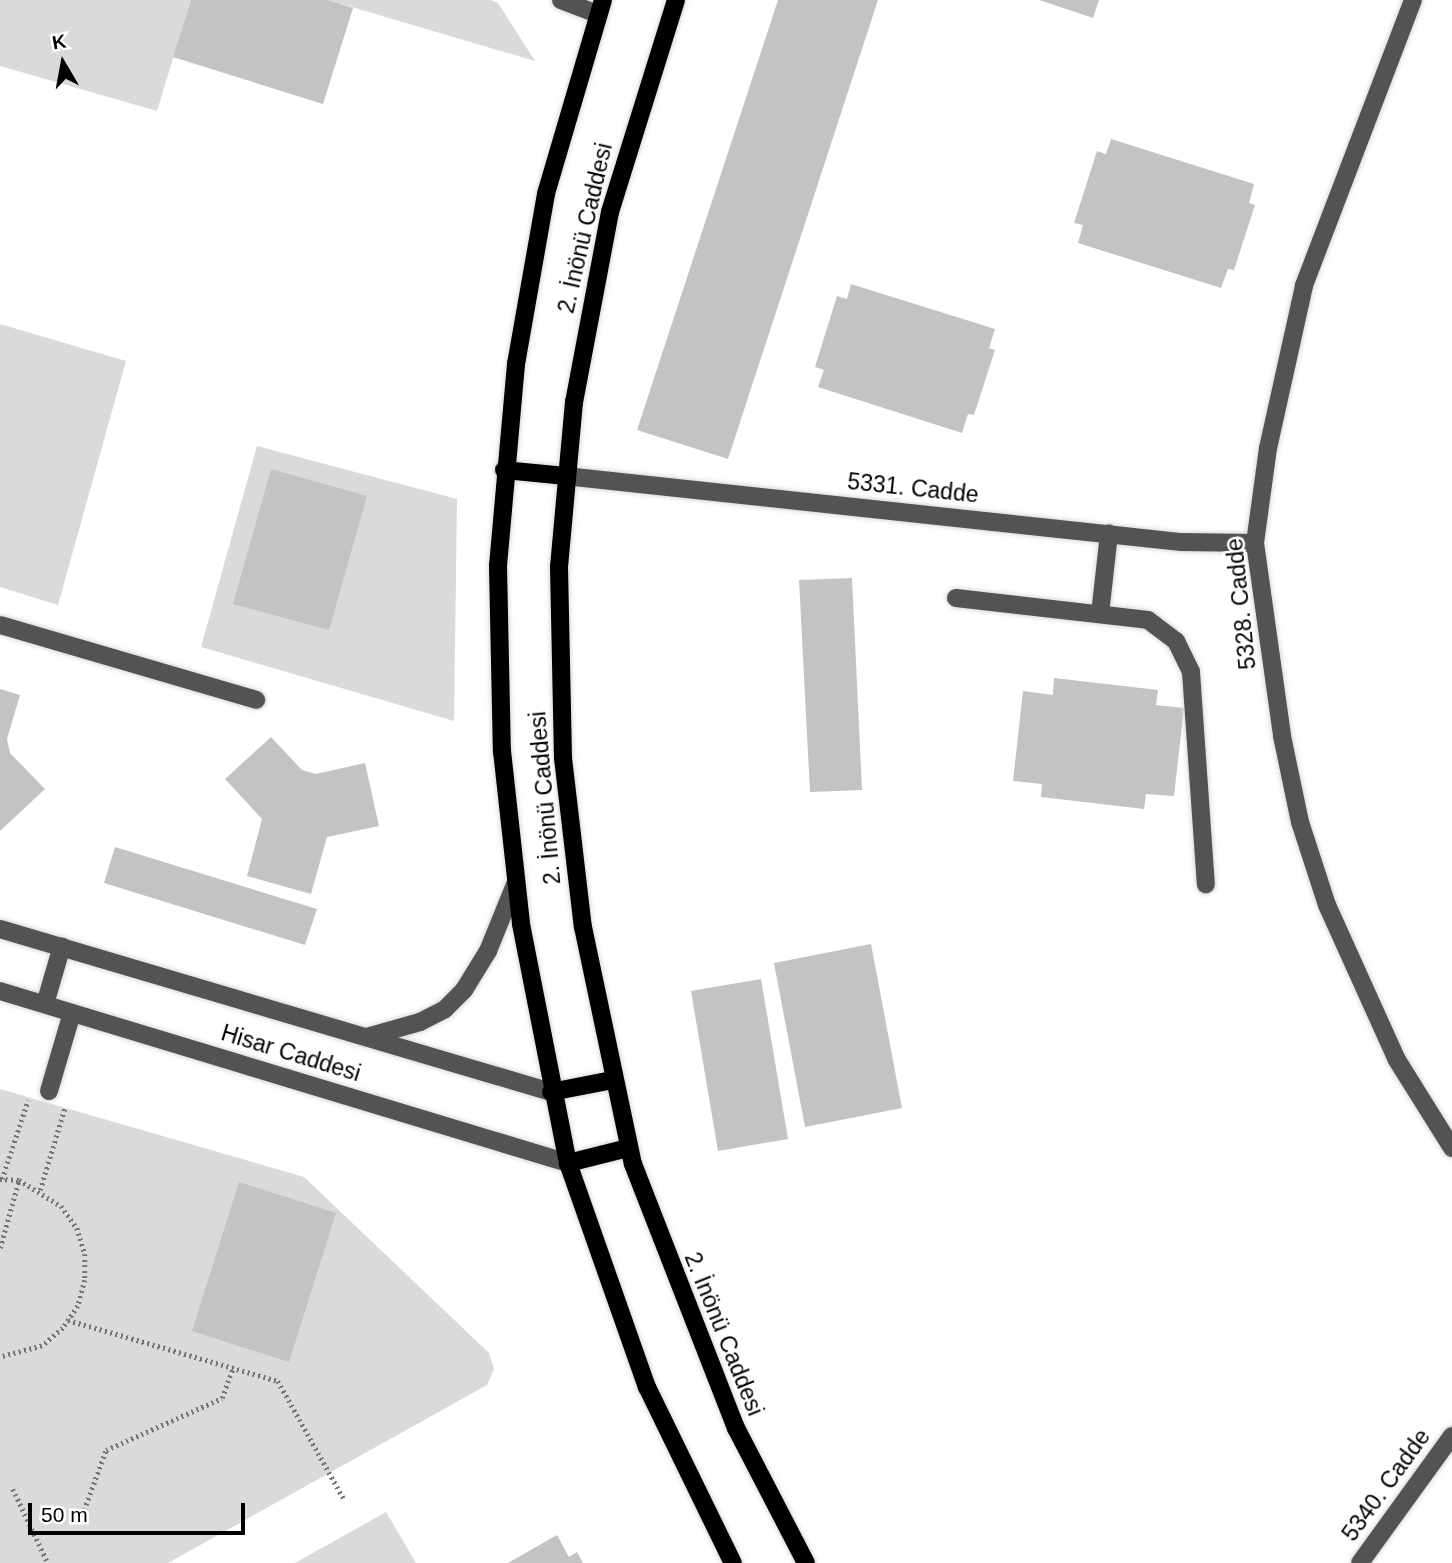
<!DOCTYPE html>
<html>
<head>
<meta charset="utf-8">
<style>
	body { margin:0 }
	#map { position:relative; width:1452px; height:1563px; overflow:hidden; background:#fff; font-family:Arial,sans-serif }
	div>[style] { position:absolute }
	.green>* { inset:0; background:#dadada }
	.building>* { inset:0; background:#c3c3c3 }
	.path>* { height:4.5px; margin-top:-2.25px; transform-origin:0; background:repeating-linear-gradient(90deg,#757575 0 2px,transparent 0 5.5px) }
	.roads { filter:drop-shadow(0 0 2px #dbdbdb) drop-shadow(0 0 2px #dbdbdb) }
	.minor>* { height:18px; margin:-9px; padding:0 9px; transform-origin:9px; border-radius:9px; background:#535353 }
	.major>* { height:18px; margin:-9px; padding:0 9px; transform-origin:9px; border-radius:9px; background:#000 }
	span { translate:-50% -50%; white-space:nowrap; text-align:center; line-height:1.15; -webkit-text-stroke:5px #fff; paint-order:stroke }
	.street-label { font-size:23px; color:#000 }
	.north { position:absolute; left:28px; top:28px; width:70px; height:70px; -webkit-text-stroke:5px #fff; paint-order:stroke; rotate:350deg; font-size:19px; font-weight:700; line-height:28px; text-align:center; color:#000 }
	.north::after { content:''; display:block; margin:auto; width:24px; height:32px; background:#000; clip-path:polygon(50% 0,100% 100%,50% 72%,0 100%) }
	.scale { position:absolute; left:28px; top:1503px; width:217px; height:32px; box-sizing:border-box; border:4px solid #000; border-top:0; padding-left:9px; font-size:21px; line-height:24px; white-space:nowrap; color:#000; -webkit-text-stroke:5px #fff; paint-order:stroke }
</style>
</head>
<body>
<div id="map">
	<div class="green">
		<div style="clip-path:polygon(0 0,191px 0,157px 111px,0 66px)"></div>
		<div style="clip-path:polygon(328px 0,491px 0,498px 3px,535px 61px)"></div>
		<div style="clip-path:polygon(0 324px,126px 361px,58px 605px,0 587px)"></div>
		<div style="clip-path:polygon(257px 446px,457px 499px,454px 721px,201px 647px)"></div>
		<div style="clip-path:polygon(0 1089px,304px 1177px,489px 1353px,494px 1369px,487px 1385px,168px 1563px,0 1563px)"></div>
		<div style="clip-path:polygon(386px 1512px,416px 1563px,295px 1563px)"></div>
	</div>
	<div class="building">
		<div style="clip-path:polygon(191px 0,328px 0,353px 8px,323px 104px,173px 57px)"></div>
		<div style="clip-path:polygon(778px 0,878px 0,728px 459px,637px 430px)"></div>
		<div style="clip-path:polygon(1039px 0,1099px 0,1093px 18px)"></div>
		<div style="clip-path:polygon(1111px 139px,1254px 184px,1249px 203px,1255px 205px,1234px 270px,1228px 269px,1221px 288px,1078px 243px,1083px 225px,1074px 223px,1097px 151px,1106px 154px)"></div>
		<div style="clip-path:polygon(851px 284px,995px 329px,989px 348px,995px 350px,974px 415px,968px 414px,962px 433px,818px 387px,824px 370px,815px 367px,837px 296px,847px 299px)"></div>
		<div style="clip-path:polygon(271px 469px,367px 496px,329px 630px,233px 604px)"></div>
		<div style="clip-path:polygon(852px 578px,862px 790px,810px 792px,799px 580px)"></div>
		<div style="clip-path:polygon(1054px 678px,1158px 690px,1156px 705px,1184px 708px,1174px 796px,1146px 794px,1144px 809px,1041px 797px,1042px 784px,1013px 781px,1023px 691px,1053px 695px)"></div>
		<div style="clip-path:polygon(0 689px,20px 695px,7px 739px,10px 753px,45px 789px,0 831px)"></div>
		<div style="clip-path:polygon(271px 737px,302px 770px,316px 774px,365px 763px,379px 826px,327px 837px,311px 894px,247px 876px,262px 819px,225px 779px)"></div>
		<div style="clip-path:polygon(115px 847px,317px 909px,305px 945px,104px 883px)"></div>
		<div style="clip-path:polygon(871px 944px,902px 1108px,805px 1127px,774px 963px)"></div>
		<div style="clip-path:polygon(761px 979px,788px 1139px,718px 1151px,691px 991px)"></div>
		<div style="clip-path:polygon(239px 1182px,336px 1213px,289px 1362px,192px 1331px)"></div>
		<div style="clip-path:polygon(557px 1535px,569px 1557px,577px 1552px,583px 1563px,508px 1563px)"></div>
	</div>
	<div class="path">
		<div style="left:0;top:1179px;width:19px;rotate:3deg"></div>
		<div style="left:19px;top:1180px;width:49px;rotate:31.8deg"></div>
		<div style="left:61px;top:1206px;width:27px;rotate:54deg"></div>
		<div style="left:77px;top:1228px;width:27px;rotate:73deg"></div>
		<div style="left:85px;top:1254px;width:26px;rotate:90deg"></div>
		<div style="left:85px;top:1280px;width:27px;rotate:105deg"></div>
		<div style="left:78px;top:1306px;width:27px;rotate:124deg"></div>
		<div style="left:63px;top:1328px;width:28px;rotate:139deg"></div>
		<div style="left:42px;top:1346px;width:43px;rotate:165.3deg"></div>
		<div style="left:2px;top:1179px;width:83px;rotate:-71.8deg"></div>
		<div style="left:40px;top:1190px;width:87px;rotate:-73.2deg"></div>
		<div style="left:0;top:1248px;width:71px;rotate:-74.4deg"></div>
		<div style="left:68px;top:1320px;width:219px;rotate:16.2deg"></div>
		<div style="left:278px;top:1381px;width:135px;rotate:60.8deg"></div>
		<div style="left:13px;top:1489px;width:82px;rotate:64.7deg"></div>
		<div style="left:84px;top:1510px;width:64px;rotate:-69.9deg"></div>
		<div style="left:106px;top:1450px;width:127px;rotate:-24.1deg"></div>
		<div style="left:222px;top:1398px;width:33px;rotate:-70deg"></div>
	</div>
	<div class="roads">
		<div class="minor">
			<div style="left:561px;top:0;width:40px;rotate:21deg"></div>
			<div style="left:1413px;top:0;width:306px;rotate:110.9deg"></div>
			<div style="left:1304px;top:286px;width:166px;rotate:102.5deg"></div>
			<div style="left:1268px;top:448px;width:96px;rotate:97.8deg"></div>
			<div style="left:1255px;top:543px;width:195px;rotate:82deg"></div>
			<div style="left:1282px;top:736px;width:88px;rotate:78.2deg"></div>
			<div style="left:1300px;top:822px;width:87px;rotate:72deg"></div>
			<div style="left:1327px;top:905px;width:170px;rotate:65.7deg"></div>
			<div style="left:1397px;top:1060px;width:104px;rotate:58deg"></div>
			<div style="left:565px;top:476px;width:620px;rotate:6.12deg"></div>
			<div style="left:1181px;top:542px;width:74px;rotate:0.8deg"></div>
			<div style="left:956px;top:598px;width:193px;rotate:6.5deg"></div>
			<div style="left:1148px;top:620px;width:35px;rotate:37deg"></div>
			<div style="left:1176px;top:641px;width:34px;rotate:64deg"></div>
			<div style="left:1191px;top:672px;width:213px;rotate:86deg"></div>
			<div style="left:1100px;top:614px;width:81px;rotate:-83.6deg"></div>
			<div style="left:0;top:625px;width:267px;rotate:16.3deg"></div>
			<div style="left:0;top:929px;width:575px;rotate:16.48deg"></div>
			<div style="left:0;top:991px;width:593px;rotate:16.85deg"></div>
			<div style="left:45px;top:1004px;width:60px;rotate:-73.7deg"></div>
			<div style="left:367px;top:1037px;width:55px;rotate:-15.8deg"></div>
			<div style="left:420px;top:1022px;width:28px;rotate:-27deg"></div>
			<div style="left:445px;top:1009px;width:27px;rotate:-45deg"></div>
			<div style="left:464px;top:990px;width:46px;rotate:-58.4deg"></div>
			<div style="left:488px;top:951px;width:74px;rotate:-67.9deg"></div>
			<div style="left:49px;top:1091px;width:81px;rotate:-73.6deg"></div>
			<div style="left:1360px;top:1563px;width:157px;rotate:-54.1deg"></div>
		</div>
		<div class="major">
			<div style="left:603px;top:0;width:202px;rotate:106.4deg"></div>
			<div style="left:546px;top:194px;width:173px;rotate:100deg"></div>
			<div style="left:516px;top:364px;width:203px;rotate:95.1deg"></div>
			<div style="left:498px;top:566px;width:185px;rotate:88.8deg"></div>
			<div style="left:502px;top:751px;width:174px;rotate:83.7deg"></div>
			<div style="left:521px;top:924px;width:244px;rotate:78.9deg"></div>
			<div style="left:568px;top:1163px;width:238px;rotate:70.6deg"></div>
			<div style="left:647px;top:1387px;width:196px;rotate:64deg"></div>
			<div style="left:676px;top:0;width:222px;rotate:107.3deg"></div>
			<div style="left:610px;top:212px;width:193px;rotate:100.7deg"></div>
			<div style="left:574px;top:402px;width:166px;rotate:95.2deg"></div>
			<div style="left:559px;top:567px;width:191px;rotate:88.8deg"></div>
			<div style="left:563px;top:758px;width:170px;rotate:83.3deg"></div>
			<div style="left:583px;top:927px;width:242px;rotate:78.1deg"></div>
			<div style="left:633px;top:1164px;width:283px;rotate:68.7deg"></div>
			<div style="left:736px;top:1428px;width:152px;rotate:62.6deg"></div>
			<div style="left:504px;top:470px;width:61px;rotate:5.6deg"></div>
			<div style="left:551px;top:1092px;width:62px;rotate:-11.1deg"></div>
			<div style="left:568px;top:1163px;width:62px;rotate:-14deg"></div>
		</div>
	</div>
	<div class="street-label">
		<span style="left:585px;top:228px;rotate:-77deg">2. İnönü Caddesi</span>
		<span style="left:913px;top:488px;rotate:6deg">5331. Cadde</span>
		<span style="left:1241px;top:604px;rotate:-96deg">5328. Cadde</span>
		<span style="left:545px;top:798px;rotate:-95deg">2. İnönü Caddesi</span>
		<span style="left:291px;top:1053px;rotate:17deg">Hisar Caddesi</span>
		<span style="left:724px;top:1334px;rotate:68deg">2. İnönü Caddesi</span>
		<span style="left:1386px;top:1485px;rotate:-54deg">5340. Cadde</span>
	</div>
	<div class="north">K</div>
	<div class="scale">50 m</div>
</div>
</body>
</html>
